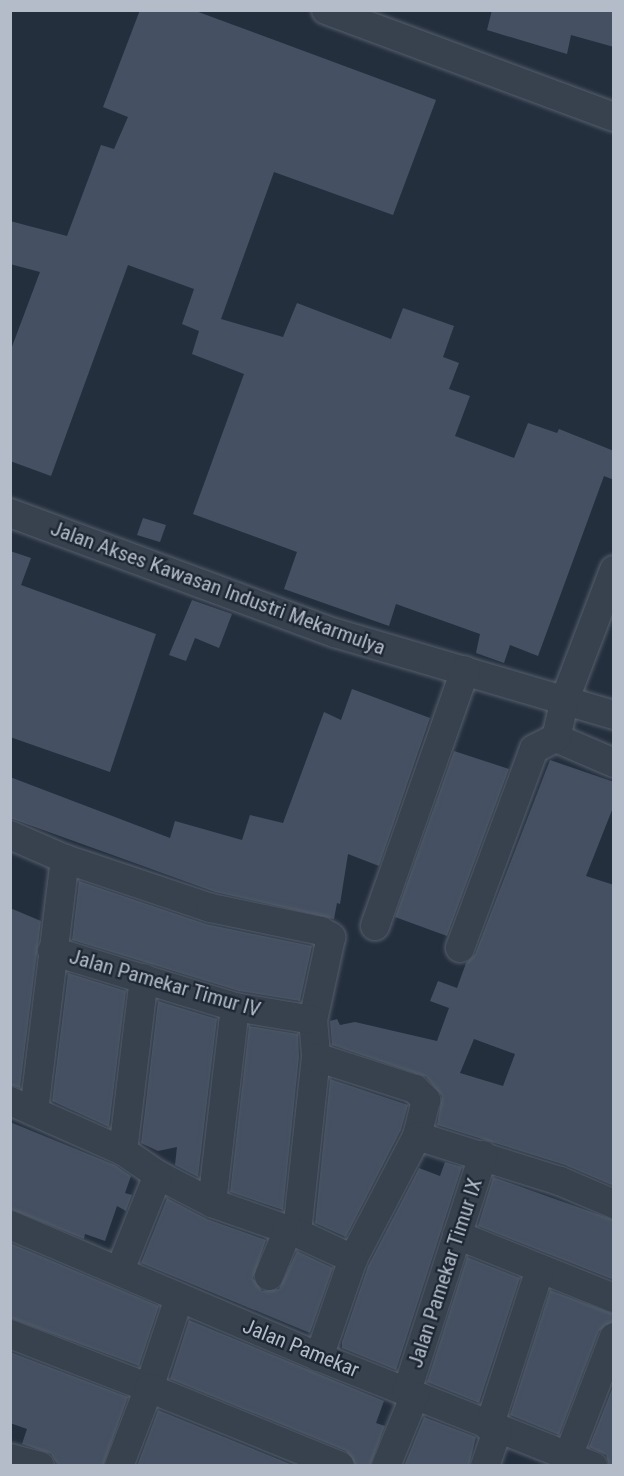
<!DOCTYPE html>
<html>
<head>
<meta charset="utf-8">
<style>
	body { margin:0 }
	#map { position:relative; width:624px; height:1476px; overflow:hidden; background:#242f3e; font-family:"Roboto Condensed",sans-serif }
	div>[style] { position:absolute }
	.building>* { inset:0; background:#455162 }
	.roads { filter:drop-shadow(0 0 2px #565f6c) drop-shadow(0 0 2px #565f6c) }
	.minor>* { height:28px; margin:-14px; padding:0 14px; transform-origin:14px; border-radius:14px; background:#38414e }
	span { translate:-50% -50%; white-space:nowrap; text-align:center; line-height:1.15; -webkit-text-stroke:4.5px #1d2633; paint-order:stroke }
	.street-label { font-size:21px; color:#b4bcc9 }
	.frame { position:absolute; inset:0; border:12px solid #b4bcc9; pointer-events:none }
</style>
</head>
<body>
<div id="map">
	<div class="building">
		<div style="clip-path:polygon(140px 10px,193px 10px,436px 100px,393px 215px,274px 172px,221px 319px,283px 337px,297px 303px,391px 339px,403px 308px,454px 326px,443px 357px,459px 363px,449px 389px,470px 396px,455px 436px,514px 458px,528px 423px,557px 433px,559px 429px,614px 451px,614px 480px,604px 476px,538px 656px,510px 645px,504px 663px,476px 653px,480px 634px,396px 604px,389px 626px,284px 589px,297px 552px,193px 514px,244px 374px,192px 354px,199px 331px,182px 324px,194px 289px,128px 265px,51px 476px,10px 461px,10px 352px,40px 272px,10px 264px,10px 221px,67px 236px,101px 145px,114px 149px,128px 117px,103px 107px)"></div>
		<div style="clip-path:polygon(492px 10px,614px 10px,614px 47px,571px 35px,567px 54px,487px 30px)"></div>
		<div style="clip-path:polygon(143px 518px,166px 525px,160px 542px,137px 535px)"></div>
		<div style="clip-path:polygon(10px 551px,31px 558px,21px 585px,156px 634px,110px 772px,10px 737px)"></div>
		<div style="clip-path:polygon(192px 600px,232px 614px,219px 648px,195px 638px,186px 661px,169px 655px)"></div>
		<div style="clip-path:polygon(352px 689px,430px 718px,379px 866px,348px 854px,340px 904px,337px 903px,334px 919px,215px 892px,10px 818px,10px 777px,170px 838px,175px 821px,242px 840px,250px 815px,283px 823px,324px 712px,341px 720px)"></div>
		<div style="clip-path:polygon(454px 751px,509px 769px,447px 936px,395px 917px)"></div>
		<div style="clip-path:polygon(evenodd,550px 760px,614px 782px,614px 805px,586px 876px,614px 885px,614px 1186px,565px 1165px,437px 1125px,442px 1096px,426px 1077px,332px 1045px,330px 1021px,337px 1019px,340px 1025px,355px 1022px,437px 1041px,449px 1008px,430px 1001px,438px 981px,457px 988px,466px 963px,475px 954px,550px 760px,474px 1039px,515px 1054px,503px 1086px,460px 1073px,474px 1039px)"></div>
		<div style="clip-path:polygon(79px 881px,206px 924px,312px 946px,300px 1001px,239px 991px,72px 940px)"></div>
		<div style="clip-path:polygon(10px 908px,41px 921px,20px 1088px,10px 1085px)"></div>
		<div style="clip-path:polygon(68px 973px,126px 991px,109px 1127px,52px 1101px)"></div>
		<div style="clip-path:polygon(158px 1001px,217px 1019px,198px 1177px,175px 1165px,177px 1147px,158px 1151px,141px 1143px)"></div>
		<div style="clip-path:polygon(249px 1026px,298px 1034px,299px 1057px,283px 1210px,230px 1192px)"></div>
		<div style="clip-path:polygon(330px 1079px,408px 1105px,401px 1130px,346px 1237px,315px 1223px)"></div>
		<div style="clip-path:polygon(10px 1122px,115px 1165px,131px 1176px,125px 1193px,132px 1195px,126px 1211px,117px 1206px,105px 1241px,85px 1234px,84px 1239px,10px 1209px)"></div>
		<div style="clip-path:polygon(445px 1162px,462px 1167px,396px 1370px,342px 1348px,342px 1342px,368px 1266px,419px 1168px,440px 1176px)"></div>
		<div style="clip-path:polygon(493px 1177px,614px 1220px,614px 1280px,478px 1226px)"></div>
		<div style="clip-path:polygon(167px 1198px,207px 1219px,266px 1240px,253px 1278px,262px 1291px,279px 1289px,297px 1251px,333px 1268px,310px 1333px,141px 1263px)"></div>
		<div style="clip-path:polygon(10px 1243px,159px 1306px,139px 1366px,10px 1318px)"></div>
		<div style="clip-path:polygon(467px 1257px,520px 1278px,479px 1403px,427px 1382px)"></div>
		<div style="clip-path:polygon(550px 1290px,614px 1314px,614px 1321px,599px 1331px,559px 1435px,510px 1415px)"></div>
		<div style="clip-path:polygon(189px 1320px,384px 1401px,376px 1423px,385px 1426px,370px 1466px,356px 1466px,346px 1451px,170px 1379px)"></div>
		<div style="clip-path:polygon(10px 1352px,128px 1397px,103px 1466px,58px 1466px,51px 1454px,22px 1444px,27px 1429px,10px 1423px)"></div>
		<div style="clip-path:polygon(614px 1384px,614px 1466px,609px 1466px,606px 1455px,589px 1447px)"></div>
		<div style="clip-path:polygon(158px 1410px,295px 1466px,137px 1466px)"></div>
		<div style="clip-path:polygon(424px 1417px,476px 1437px,469px 1466px,404px 1466px)"></div>
	</div>
	<div class="roads">
		<div class="minor">
			<div style="left:326px;top:10px;width:307px;rotate:20.4deg"></div>
			<div style="left:10px;top:513px;width:346px;rotate:20.3deg"></div>
			<div style="left:335px;top:633px;width:291px;rotate:16.4deg"></div>
			<div style="left:556px;top:738px;width:63px;rotate:23.3deg"></div>
			<div style="left:10px;top:835px;width:60px;rotate:23.6deg"></div>
			<div style="left:65px;top:859px;width:154px;rotate:18.6deg"></div>
			<div style="left:211px;top:908px;width:112px;rotate:11.8deg"></div>
			<div style="left:321px;top:931px;width:12px;rotate:31deg"></div>
			<div style="left:331px;top:937px;width:85px;rotate:102.2deg"></div>
			<div style="left:313px;top:1020px;width:37px;rotate:85deg"></div>
			<div style="left:316px;top:1057px;width:177px;rotate:96.2deg"></div>
			<div style="left:375px;top:926px;width:271px;rotate:-70.6deg"></div>
			<div style="left:460px;top:948px;width:212px;rotate:-69.6deg"></div>
			<div style="left:534px;top:749px;width:25px;rotate:-27deg"></div>
			<div style="left:556px;top:738px;width:40px;rotate:-77deg"></div>
			<div style="left:565px;top:699px;width:138px;rotate:-69.2deg"></div>
			<div style="left:52px;top:951px;width:191px;rotate:17deg"></div>
			<div style="left:235px;top:1007px;width:79px;rotate:9.5deg"></div>
			<div style="left:316px;top:1057px;width:104px;rotate:17.9deg"></div>
			<div style="left:415px;top:1089px;width:16px;rotate:45deg"></div>
			<div style="left:426px;top:1100px;width:37px;rotate:104deg"></div>
			<div style="left:417px;top:1136px;width:139px;rotate:117.5deg"></div>
			<div style="left:353px;top:1259px;width:104px;rotate:109.1deg"></div>
			<div style="left:10px;top:1101px;width:124px;rotate:23.9deg"></div>
			<div style="left:123px;top:1151px;width:42px;rotate:34.4deg"></div>
			<div style="left:158px;top:1175px;width:61px;rotate:27.4deg"></div>
			<div style="left:212px;top:1203px;width:90px;rotate:19.4deg"></div>
			<div style="left:297px;top:1233px;width:62px;rotate:24.9deg"></div>
			<div style="left:34px;top:1111px;width:254px;rotate:-83deg"></div>
			<div style="left:417px;top:1136px;width:150px;rotate:17.5deg"></div>
			<div style="left:560px;top:1181px;width:59px;rotate:23.1deg"></div>
			<div style="left:123px;top:1151px;width:174px;rotate:-83.1deg"></div>
			<div style="left:212px;top:1203px;width:197px;rotate:-83.3deg"></div>
			<div style="left:10px;top:1225px;width:336px;rotate:23.1deg"></div>
			<div style="left:319px;top:1357px;width:295px;rotate:21.7deg"></div>
			<div style="left:457px;top:1235px;width:169px;rotate:21.9deg"></div>
			<div style="left:120px;top:1270px;width:102px;rotate:-68.2deg"></div>
			<div style="left:269px;top:1276px;width:50px;rotate:-67.6deg"></div>
			<div style="left:10px;top:1334px;width:149px;rotate:21.2deg"></div>
			<div style="left:149px;top:1388px;width:95px;rotate:-71.6deg"></div>
			<div style="left:407px;top:1391px;width:248px;rotate:-72.1deg"></div>
			<div style="left:489px;top:1427px;width:166px;rotate:-72.1deg"></div>
			<div style="left:569px;top:1454px;width:125px;rotate:-69deg"></div>
			<div style="left:10px;top:1458px;width:31px;rotate:15deg"></div>
			<div style="left:119px;top:1466px;width:84px;rotate:-69deg"></div>
			<div style="left:149px;top:1388px;width:206px;rotate:22.2deg"></div>
			<div style="left:386px;top:1466px;width:77px;rotate:-67.8deg"></div>
			<div style="left:485px;top:1466px;width:39px;rotate:-71deg"></div>
		</div>
	</div>
	<div class="street-label">
		<span style="left:218px;top:588px;rotate:20deg">Jalan Akses Kawasan Industri Mekarmulya</span>
		<span style="left:165px;top:983px;rotate:16deg">Jalan Pamekar Timur IV</span>
		<span style="left:445px;top:1273px;rotate:-72deg">Jalan Pamekar Timur IX</span>
		<span style="left:301px;top:1348px;rotate:22deg">Jalan Pamekar</span>
	</div>
	<div class="frame"></div>
</div>
</body>
</html>
